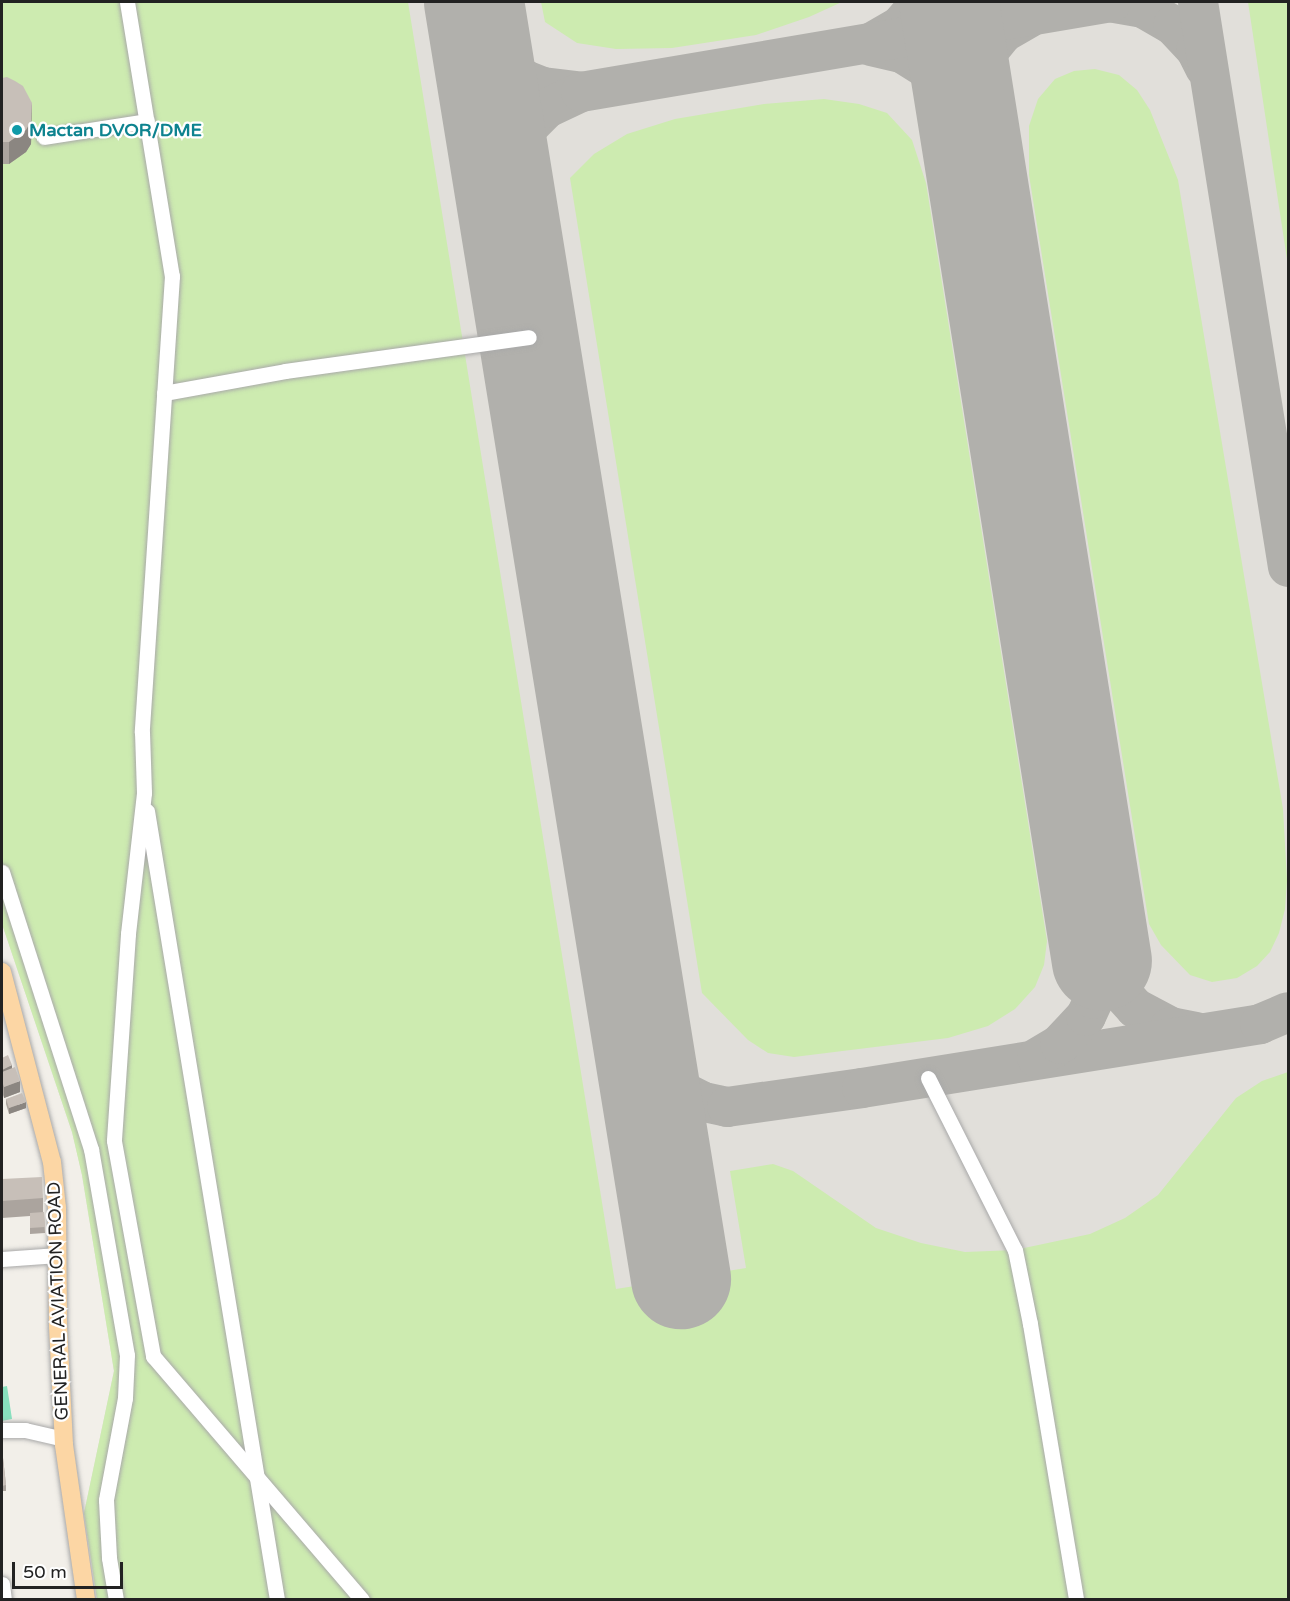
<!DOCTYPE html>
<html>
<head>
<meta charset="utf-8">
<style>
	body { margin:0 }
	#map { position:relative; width:1290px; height:1601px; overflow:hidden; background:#f2efe9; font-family:"Varela Round",sans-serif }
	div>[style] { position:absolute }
	.airport>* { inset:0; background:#e1dfda }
	.grass>* { inset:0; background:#cdebb0 }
	.pitch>* { inset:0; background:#88e0be }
	.taxiway>* { height:40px; margin:-20px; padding:0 20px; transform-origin:20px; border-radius:20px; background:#b1b0ac }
	.runway>* { height:100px; margin:-50px; padding:0 50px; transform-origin:50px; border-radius:50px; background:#b1b0ac }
	.roads { filter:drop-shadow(0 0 2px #a9a9a9) drop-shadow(0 0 2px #a9a9a9) }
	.minor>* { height:15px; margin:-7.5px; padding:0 7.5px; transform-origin:7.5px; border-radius:7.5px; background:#fff }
	.major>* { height:18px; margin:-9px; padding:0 9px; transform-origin:9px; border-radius:9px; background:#fcd6a4 }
	.wall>* { inset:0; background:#aba49e }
	.shaded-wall>* { inset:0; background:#8b8681 }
	.building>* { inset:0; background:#c7bfb8 }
	.dots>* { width:16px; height:16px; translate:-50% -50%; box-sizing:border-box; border:3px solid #fff; border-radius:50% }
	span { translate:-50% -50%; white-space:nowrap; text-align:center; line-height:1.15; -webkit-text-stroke:4.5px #fff; paint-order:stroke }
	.culture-label { font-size:18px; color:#0d838f; font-weight:700 }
	.left { translate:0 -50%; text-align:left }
	.street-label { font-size:18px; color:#222 }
	.frame { position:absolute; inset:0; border:3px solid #222; pointer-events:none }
	.scale { position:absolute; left:12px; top:1562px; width:111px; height:27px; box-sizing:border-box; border:3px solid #222; border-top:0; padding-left:8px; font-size:18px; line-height:21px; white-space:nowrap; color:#222; -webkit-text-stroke:4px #fff; paint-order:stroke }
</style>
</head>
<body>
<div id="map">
	<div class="airport">
		<div style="clip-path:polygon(2px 2px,1288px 2px,1288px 1599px,97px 1599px,84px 1513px,114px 1371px,82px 1175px,72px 1132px,2px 924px)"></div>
	</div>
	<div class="grass">
		<div style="clip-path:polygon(2px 2px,408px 2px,616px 1289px,746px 1268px,730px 1171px,773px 1164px,793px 1171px,876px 1228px,921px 1243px,965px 1252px,1015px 1250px,1090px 1234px,1125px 1218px,1158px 1195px,1236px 1098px,1262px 1081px,1288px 1072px,1288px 1599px,97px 1599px,84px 1513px,114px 1371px,82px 1175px,72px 1132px,2px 924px)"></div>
		<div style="clip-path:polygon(541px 2px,842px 2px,809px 17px,756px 35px,672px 48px,616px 49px,577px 43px,545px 22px)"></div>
		<div style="clip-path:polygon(1248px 2px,1288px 2px,1288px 266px)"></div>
		<div style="clip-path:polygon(1095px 69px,1119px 75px,1137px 90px,1150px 110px,1178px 180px,1283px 809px,1287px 880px,1285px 909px,1279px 933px,1270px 952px,1257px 966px,1237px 978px,1212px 982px,1190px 975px,1161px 945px,1149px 924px,1029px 175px,1029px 126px,1038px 99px,1055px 79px,1074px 71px)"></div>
		<div style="clip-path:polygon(824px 99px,859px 104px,887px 113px,912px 140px,926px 183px,1047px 941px,1044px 965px,1035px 987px,1015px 1009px,988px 1026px,948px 1038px,794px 1057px,768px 1053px,748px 1040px,702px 993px,570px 178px,594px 154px,627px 134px,675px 119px,764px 104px)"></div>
	</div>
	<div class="pitch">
		<div style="clip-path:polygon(7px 1386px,12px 1419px,2px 1421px,2px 1387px)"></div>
	</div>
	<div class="taxiway">
		<div style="left:1109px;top:2px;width:35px;rotate:10deg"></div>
		<div style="left:1143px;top:8px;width:34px;rotate:30deg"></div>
		<div style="left:1173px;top:25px;width:34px;rotate:47deg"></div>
		<div style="left:1196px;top:50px;width:20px;rotate:63deg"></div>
		<div style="left:1198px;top:2px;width:572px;rotate:80.95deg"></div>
		<div style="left:874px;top:41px;width:30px;rotate:-30deg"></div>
		<div style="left:900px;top:26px;width:32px;rotate:-49deg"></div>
		<div style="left:481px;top:43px;width:20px;rotate:49deg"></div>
		<div style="left:494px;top:58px;width:38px;rotate:35deg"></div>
		<div style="left:525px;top:80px;width:19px;rotate:21deg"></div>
		<div style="left:543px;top:87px;width:38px;rotate:7deg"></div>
		<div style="left:871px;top:46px;width:32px;rotate:13deg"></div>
		<div style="left:902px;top:53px;width:39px;rotate:32deg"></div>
		<div style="left:935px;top:74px;width:18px;rotate:45deg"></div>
		<div style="left:948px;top:87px;width:39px;rotate:60deg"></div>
		<div style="left:968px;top:121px;width:20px;rotate:-96deg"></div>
		<div style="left:966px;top:101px;width:39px;rotate:-72deg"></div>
		<div style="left:978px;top:64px;width:40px;rotate:-51deg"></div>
		<div style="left:1003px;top:33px;width:30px;rotate:-30deg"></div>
		<div style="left:504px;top:187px;width:18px;rotate:-81deg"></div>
		<div style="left:507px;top:169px;width:38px;rotate:-68deg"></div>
		<div style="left:521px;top:134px;width:37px;rotate:-45deg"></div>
		<div style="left:547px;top:108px;width:38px;rotate:-25deg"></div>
		<div style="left:581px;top:92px;width:538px;rotate:-9.64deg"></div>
		<div style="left:1102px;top:961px;width:19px;rotate:69deg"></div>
		<div style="left:1109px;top:979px;width:39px;rotate:48deg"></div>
		<div style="left:1135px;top:1008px;width:40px;rotate:28deg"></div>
		<div style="left:1170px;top:1027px;width:26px;rotate:11deg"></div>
		<div style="left:641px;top:1031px;width:22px;rotate:68deg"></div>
		<div style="left:649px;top:1051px;width:35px;rotate:55deg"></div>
		<div style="left:669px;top:1080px;width:21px;rotate:37deg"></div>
		<div style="left:686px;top:1093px;width:20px;rotate:27deg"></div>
		<div style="left:704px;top:1102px;width:24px;rotate:12deg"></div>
		<div style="left:727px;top:1107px;width:136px;rotate:-8deg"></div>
		<div style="left:862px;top:1088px;width:403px;rotate:-9.1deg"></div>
		<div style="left:1260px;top:1024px;width:30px;rotate:-23deg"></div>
		<div style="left:1037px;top:1058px;width:27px;rotate:-31deg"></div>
		<div style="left:1060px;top:1044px;width:38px;rotate:-47deg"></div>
		<div style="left:1086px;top:1016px;width:19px;rotate:-65deg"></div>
		<div style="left:1094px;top:999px;width:39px;rotate:-78deg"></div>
	</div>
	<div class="runway">
		<div style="left:474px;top:2px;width:1294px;rotate:80.79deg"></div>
		<div style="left:949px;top:2px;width:971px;rotate:80.94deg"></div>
	</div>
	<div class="roads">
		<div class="minor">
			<div style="left:127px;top:2px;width:278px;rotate:80.7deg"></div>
			<div style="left:172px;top:276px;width:457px;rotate:93.8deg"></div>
			<div style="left:142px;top:732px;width:61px;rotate:88.1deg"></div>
			<div style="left:144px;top:793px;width:142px;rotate:96.5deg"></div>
			<div style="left:128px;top:934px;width:207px;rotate:93.9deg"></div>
			<div style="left:114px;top:1141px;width:219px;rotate:79.7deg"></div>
			<div style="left:153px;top:1356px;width:321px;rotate:49.4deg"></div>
			<div style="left:44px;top:137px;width:104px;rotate:-8.8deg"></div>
			<div style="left:164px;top:393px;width:123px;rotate:-10.3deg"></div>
			<div style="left:285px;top:371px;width:246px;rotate:-7.9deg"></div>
			<div style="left:147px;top:811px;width:800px;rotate:80.64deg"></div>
			<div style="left:2px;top:872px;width:291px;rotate:72.2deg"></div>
			<div style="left:91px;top:1149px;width:209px;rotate:80.1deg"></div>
			<div style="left:127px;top:1355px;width:43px;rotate:92.7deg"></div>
			<div style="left:125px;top:1398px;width:104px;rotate:100.6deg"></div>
			<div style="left:106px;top:1500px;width:58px;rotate:87deg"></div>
			<div style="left:109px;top:1558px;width:43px;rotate:80.5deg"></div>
			<div style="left:928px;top:1078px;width:193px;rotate:63.2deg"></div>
			<div style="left:1015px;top:1250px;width:76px;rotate:78.5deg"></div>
			<div style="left:1030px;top:1324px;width:280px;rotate:80.5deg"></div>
			<div style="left:2px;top:1259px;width:56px;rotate:-4.1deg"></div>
			<div style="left:2px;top:1430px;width:23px"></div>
			<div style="left:25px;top:1430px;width:40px;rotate:13deg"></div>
			<div style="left:2px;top:1584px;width:16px;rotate:83deg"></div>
		</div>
		<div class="major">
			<div style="left:2px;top:972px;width:196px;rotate:75.3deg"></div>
			<div style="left:52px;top:1162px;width:46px;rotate:83.8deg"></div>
			<div style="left:57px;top:1208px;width:118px;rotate:89.5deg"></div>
			<div style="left:58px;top:1326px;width:119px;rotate:87.1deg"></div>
			<div style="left:64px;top:1445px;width:157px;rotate:81.9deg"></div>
		</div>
	</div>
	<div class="wall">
		<div style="clip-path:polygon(2px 78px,32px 125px,31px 144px,26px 152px,9px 164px,2px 164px)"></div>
		<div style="clip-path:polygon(2px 1058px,12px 1068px,20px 1092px,4px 1098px,2px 1092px)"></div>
		<div style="clip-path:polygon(6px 1099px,26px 1108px,9px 1114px,6px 1104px)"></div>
		<div style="clip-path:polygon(2px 1179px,43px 1198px,43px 1212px,44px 1212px,45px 1233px,30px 1234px,30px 1216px,2px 1218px)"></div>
		<div style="clip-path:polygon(2px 1449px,6px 1485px,6px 1491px,2px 1491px)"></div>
	</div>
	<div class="shaded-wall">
		<div style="clip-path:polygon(32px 103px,31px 144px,26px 152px,9px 164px,9px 142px)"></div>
		<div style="clip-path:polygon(12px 1065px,12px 1071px,2px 1075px,2px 1070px)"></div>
		<div style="clip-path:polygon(20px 1081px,20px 1092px,4px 1098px,4px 1087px)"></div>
		<div style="clip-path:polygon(26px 1102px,26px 1108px,9px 1114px,9px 1108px)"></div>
	</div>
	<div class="building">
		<div style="clip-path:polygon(7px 77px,15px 81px,23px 86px,32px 103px,31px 121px,26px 130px,9px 142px,2px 142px,2px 78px)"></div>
		<div style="clip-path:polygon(8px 1055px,12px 1065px,2px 1070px,2px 1058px)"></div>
		<div style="clip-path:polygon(15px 1067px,20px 1081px,4px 1087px,2px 1081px,2px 1072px)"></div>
		<div style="clip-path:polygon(22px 1093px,26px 1102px,9px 1108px,6px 1099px)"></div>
		<div style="clip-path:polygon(42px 1177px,43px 1198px,2px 1201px,2px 1179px)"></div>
		<div style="clip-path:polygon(44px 1212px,45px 1227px,30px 1228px,30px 1213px)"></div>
		<div style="clip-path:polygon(2px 1449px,6px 1485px,2px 1486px)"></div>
	</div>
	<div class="dots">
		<div style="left:17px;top:130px;background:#0f9aa8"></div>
	</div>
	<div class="culture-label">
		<span class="left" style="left:29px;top:130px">Mactan DVOR/DME</span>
	</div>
	<div class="street-label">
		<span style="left:58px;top:1301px;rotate:-92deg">GENERAL AVIATION ROAD</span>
	</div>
	<div class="frame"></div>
	<div class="scale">50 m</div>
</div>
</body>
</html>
